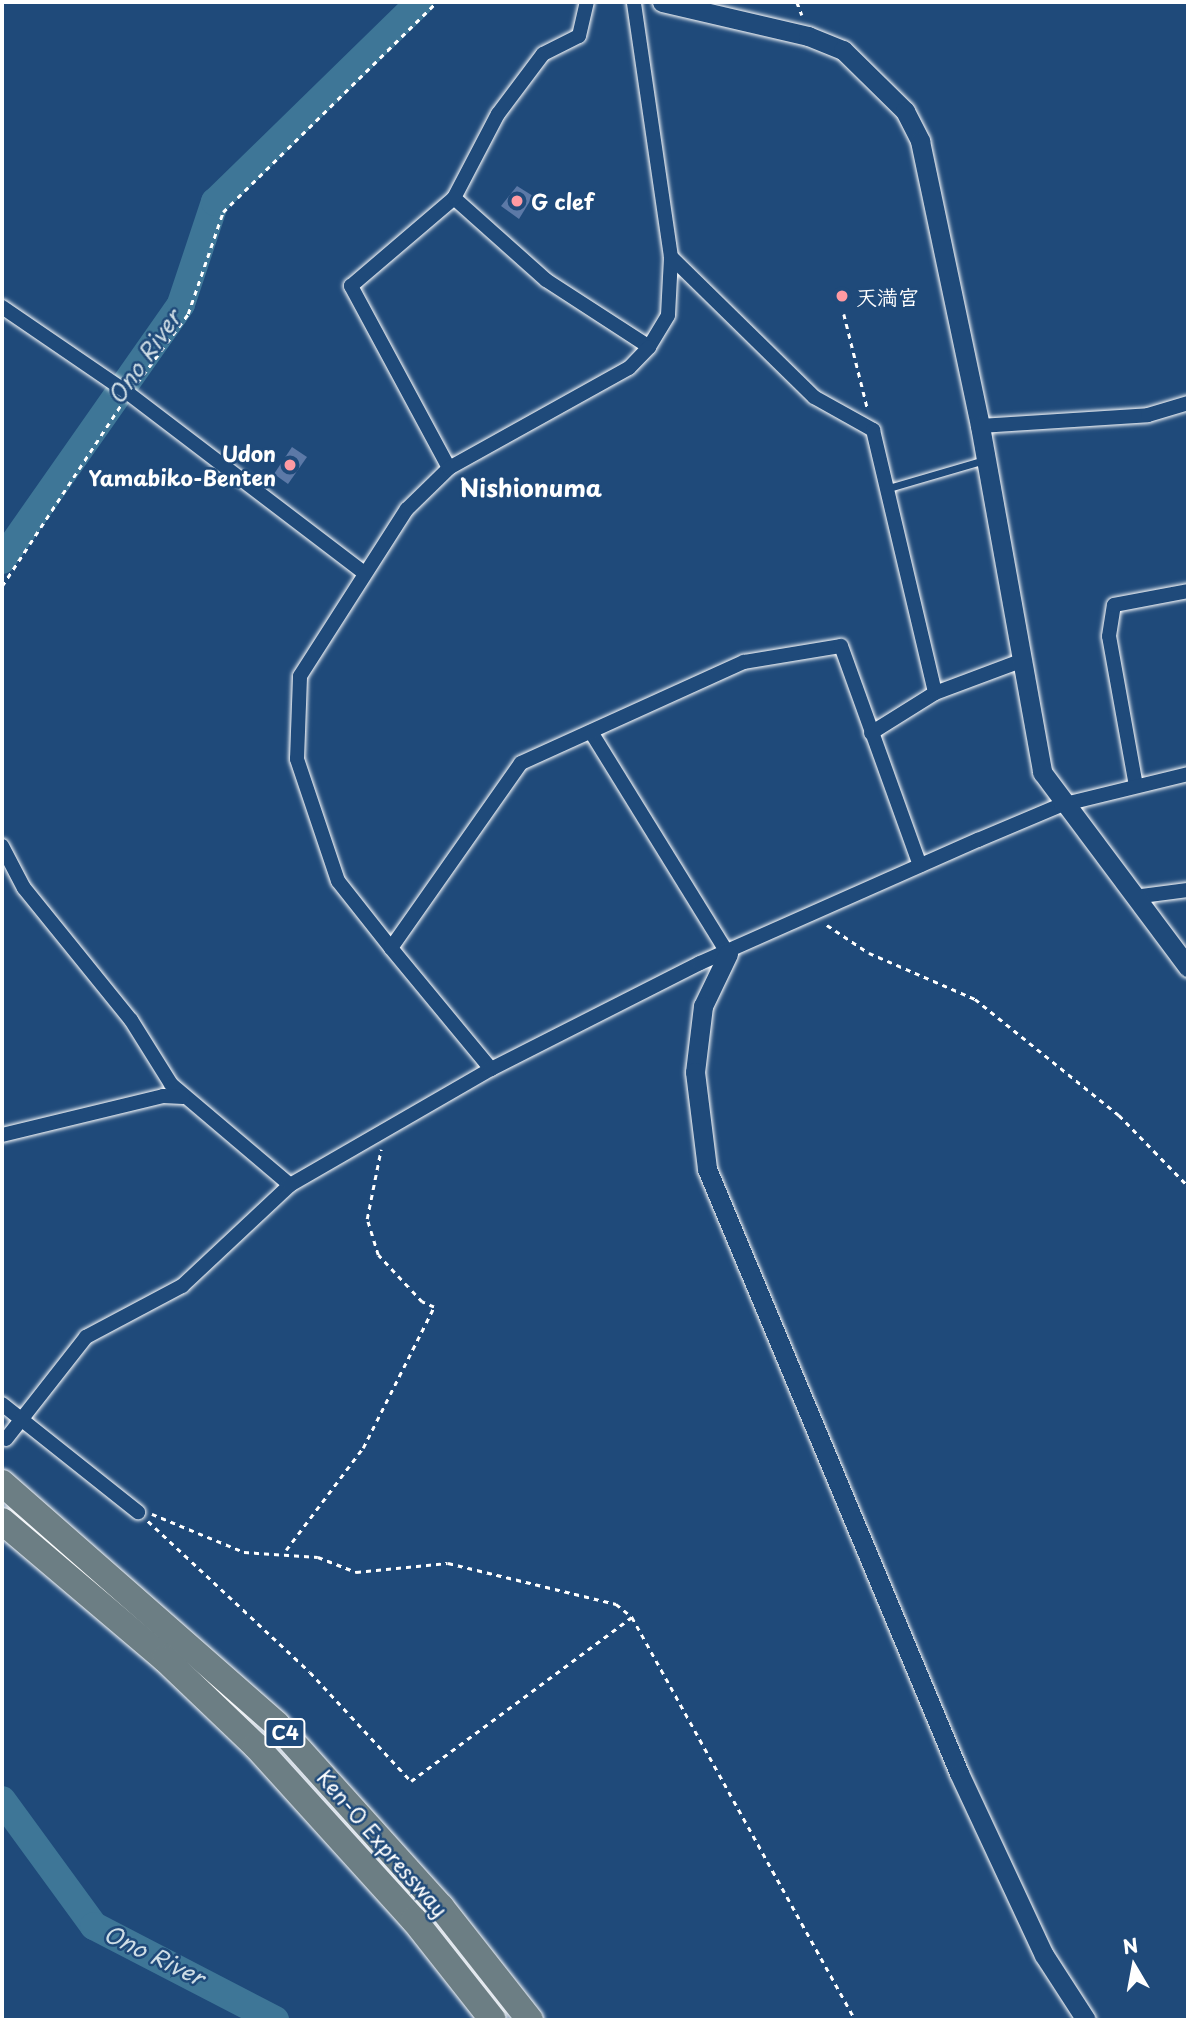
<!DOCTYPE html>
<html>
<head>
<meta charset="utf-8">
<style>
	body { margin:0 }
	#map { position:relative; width:1190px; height:2022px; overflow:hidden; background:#1f4a7a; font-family:"Playpen Sans","Klee One",sans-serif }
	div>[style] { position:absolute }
	.river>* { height:28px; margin:-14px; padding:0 14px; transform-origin:14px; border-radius:14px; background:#3e7697 }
	.building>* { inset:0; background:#5c79a7 }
	.path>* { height:2.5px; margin-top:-1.25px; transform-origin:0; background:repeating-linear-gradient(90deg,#fff 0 5px,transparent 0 10px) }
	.roads { filter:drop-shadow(0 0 2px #fff) drop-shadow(0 0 2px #fff) }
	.lane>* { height:7px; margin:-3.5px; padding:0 3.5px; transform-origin:3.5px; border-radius:3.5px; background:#1f4a7a }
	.street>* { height:14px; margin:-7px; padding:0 7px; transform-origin:7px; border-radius:7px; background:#1f4a7a }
	.secondary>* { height:19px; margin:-9.5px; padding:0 9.5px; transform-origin:9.5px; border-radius:9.5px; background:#1f4a7a }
	.highway>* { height:26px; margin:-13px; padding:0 13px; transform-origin:13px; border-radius:13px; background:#6c7e84 }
	.dots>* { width:19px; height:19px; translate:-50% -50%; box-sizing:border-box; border:4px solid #1f4a7a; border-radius:50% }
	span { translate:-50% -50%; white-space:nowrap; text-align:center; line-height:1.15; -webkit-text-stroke:5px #1f4a7a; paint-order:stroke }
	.shield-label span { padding:2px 5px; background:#1f4a7a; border:2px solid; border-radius:5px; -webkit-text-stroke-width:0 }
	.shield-label { font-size:19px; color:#fff; font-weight:700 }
	.poi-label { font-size:21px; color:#fff; font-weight:700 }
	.left { translate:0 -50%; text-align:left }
	.right { translate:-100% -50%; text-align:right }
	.street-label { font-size:21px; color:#fff }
	.water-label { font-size:23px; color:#cfdde5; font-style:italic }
	.quarter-label { font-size:24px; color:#fff; font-weight:700 }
	.frame { position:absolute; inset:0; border:4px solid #fff; pointer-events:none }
	.north { position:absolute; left:1099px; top:1931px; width:70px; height:70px; -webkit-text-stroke:5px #1f4a7a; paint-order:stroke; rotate:350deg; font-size:19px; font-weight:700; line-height:28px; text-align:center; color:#fff }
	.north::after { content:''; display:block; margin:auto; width:24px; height:32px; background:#fff; clip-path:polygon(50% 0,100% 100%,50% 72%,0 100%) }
</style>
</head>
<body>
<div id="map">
	<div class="river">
		<div style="left:2px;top:560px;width:312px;rotate:-55deg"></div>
		<div style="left:181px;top:304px;width:108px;rotate:-71.6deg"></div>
		<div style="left:215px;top:202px;width:286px;rotate:-44.3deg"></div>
		<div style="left:2px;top:1800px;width:156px;rotate:53.9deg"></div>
		<div style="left:94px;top:1926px;width:204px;rotate:27.4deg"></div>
	</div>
	<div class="building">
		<div style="clip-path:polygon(517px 186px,533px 196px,519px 219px,501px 206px)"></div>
		<div style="clip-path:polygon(292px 447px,307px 457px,288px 484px,274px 474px)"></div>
	</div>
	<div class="path">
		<div style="left:797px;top:2px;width:14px;rotate:69deg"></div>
		<div style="left:844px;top:314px;width:99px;rotate:76deg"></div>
		<div style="left:137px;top:383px;width:86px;rotate:-53.5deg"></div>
		<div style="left:188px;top:314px;width:108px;rotate:-71.1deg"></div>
		<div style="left:223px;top:212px;width:300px;rotate:-44.5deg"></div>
		<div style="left:2px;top:586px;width:217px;rotate:-56.7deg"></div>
		<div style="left:827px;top:925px;width:50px;rotate:33.7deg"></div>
		<div style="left:869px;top:953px;width:116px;rotate:23.5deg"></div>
		<div style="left:975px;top:999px;width:185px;rotate:38.9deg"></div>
		<div style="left:1119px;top:1115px;width:99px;rotate:45.8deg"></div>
		<div style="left:152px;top:1514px;width:100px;rotate:22.4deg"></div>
		<div style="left:244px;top:1552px;width:74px;rotate:3.9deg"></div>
		<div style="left:318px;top:1557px;width:41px;rotate:21.5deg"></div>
		<div style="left:356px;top:1572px;width:92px;rotate:-5.6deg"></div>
		<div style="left:448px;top:1563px;width:173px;rotate:13.7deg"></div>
		<div style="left:616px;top:1604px;width:21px;rotate:39deg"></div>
		<div style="left:632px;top:1617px;width:461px;rotate:61deg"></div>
		<div style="left:148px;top:1521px;width:221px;rotate:43deg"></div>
		<div style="left:310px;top:1672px;width:149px;rotate:47.2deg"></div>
		<div style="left:411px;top:1781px;width:275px;rotate:-36.6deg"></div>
		<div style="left:286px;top:1550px;width:128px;rotate:-53deg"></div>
		<div style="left:363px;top:1448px;width:158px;rotate:-63.3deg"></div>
		<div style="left:434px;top:1307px;width:13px;rotate:-157deg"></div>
		<div style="left:422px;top:1302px;width:64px;rotate:-133.1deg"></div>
		<div style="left:378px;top:1255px;width:38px;rotate:-107deg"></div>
		<div style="left:367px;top:1219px;width:71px;rotate:-78.7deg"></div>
	</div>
	<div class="roads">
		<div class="lane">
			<div style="left:889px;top:488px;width:100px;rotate:-16.3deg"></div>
		</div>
		<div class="street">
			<div style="left:454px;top:198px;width:123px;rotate:41.7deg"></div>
			<div style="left:546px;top:280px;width:123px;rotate:33deg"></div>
			<div style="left:649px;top:347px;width:37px;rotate:-59deg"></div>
			<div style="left:668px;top:315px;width:58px;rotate:-87deg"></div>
			<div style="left:671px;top:257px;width:258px;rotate:-98.3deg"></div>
			<div style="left:671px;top:257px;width:200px;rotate:44.4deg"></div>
			<div style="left:814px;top:397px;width:68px;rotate:29.2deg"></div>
			<div style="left:873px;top:430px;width:270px;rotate:76.7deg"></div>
			<div style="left:2px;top:307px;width:153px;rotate:34.3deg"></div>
			<div style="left:128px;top:393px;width:295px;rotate:37.3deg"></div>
			<div style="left:980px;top:426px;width:168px;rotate:-3.7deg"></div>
			<div style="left:1148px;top:415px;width:42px;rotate:-16.7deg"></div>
			<div style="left:449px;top:468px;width:207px;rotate:-118.3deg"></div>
			<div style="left:351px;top:286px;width:135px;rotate:-40.5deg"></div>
			<div style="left:454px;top:198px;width:95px;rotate:-62.4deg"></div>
			<div style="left:498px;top:114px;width:75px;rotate:-53.1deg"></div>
			<div style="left:543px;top:54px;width:40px;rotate:-26.6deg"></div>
			<div style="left:579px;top:36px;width:35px;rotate:-77deg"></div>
			<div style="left:591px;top:732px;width:261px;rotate:58.3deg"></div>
			<div style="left:871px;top:733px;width:75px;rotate:-32deg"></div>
			<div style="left:935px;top:693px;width:89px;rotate:-20.5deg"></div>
			<div style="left:1136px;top:786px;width:152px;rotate:-100.2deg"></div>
			<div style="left:1109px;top:636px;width:31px;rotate:-81deg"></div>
			<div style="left:1114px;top:605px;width:75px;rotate:-10.7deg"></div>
			<div style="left:2px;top:846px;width:47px;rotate:62.4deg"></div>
			<div style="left:24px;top:888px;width:170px;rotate:51deg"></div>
			<div style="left:131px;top:1020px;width:75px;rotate:58deg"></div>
			<div style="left:171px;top:1084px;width:156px;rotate:40.3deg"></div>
			<div style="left:1134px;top:897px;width:54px;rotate:-7.4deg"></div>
			<div style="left:391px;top:948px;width:85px;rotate:-128.3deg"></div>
			<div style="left:338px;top:881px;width:129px;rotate:-108.6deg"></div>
			<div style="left:297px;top:759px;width:83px;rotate:-87.9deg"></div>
			<div style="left:300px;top:676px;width:198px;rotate:-57.4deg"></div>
			<div style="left:407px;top:509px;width:59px;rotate:-44.3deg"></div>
			<div style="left:449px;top:468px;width:206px;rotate:-29.1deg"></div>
			<div style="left:629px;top:368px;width:29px;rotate:-46deg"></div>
			<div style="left:491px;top:1069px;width:157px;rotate:-129.6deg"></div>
			<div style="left:391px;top:948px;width:226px;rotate:-54.9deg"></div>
			<div style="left:521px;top:763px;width:245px;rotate:-24.4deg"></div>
			<div style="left:744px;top:662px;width:98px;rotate:-9.4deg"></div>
			<div style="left:841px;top:646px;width:233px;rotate:70.2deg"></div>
			<div style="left:2px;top:1135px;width:166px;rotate:-13.6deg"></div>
			<div style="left:163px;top:1096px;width:20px;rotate:3deg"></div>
			<div style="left:2px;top:1404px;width:174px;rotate:38.5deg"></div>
			<div style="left:6px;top:1439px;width:130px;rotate:-51.9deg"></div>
			<div style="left:86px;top:1337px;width:109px;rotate:-28deg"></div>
			<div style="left:182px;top:1286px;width:148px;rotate:-43.1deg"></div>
			<div style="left:290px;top:1185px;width:232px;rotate:-30deg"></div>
			<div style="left:491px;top:1069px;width:234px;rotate:-26.9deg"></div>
			<div style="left:700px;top:963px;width:304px;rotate:-23.9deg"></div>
			<div style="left:978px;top:840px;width:90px;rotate:-22.9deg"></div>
			<div style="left:1061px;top:805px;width:131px;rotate:-13.7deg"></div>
		</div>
		<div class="secondary">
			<div style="left:662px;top:2px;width:150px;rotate:13.1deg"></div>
			<div style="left:808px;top:36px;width:38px;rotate:22deg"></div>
			<div style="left:843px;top:50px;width:87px;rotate:44.5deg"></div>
			<div style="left:905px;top:111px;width:34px;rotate:63deg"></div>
			<div style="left:920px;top:141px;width:291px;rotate:78.1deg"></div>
			<div style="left:980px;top:426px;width:352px;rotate:79.8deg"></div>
			<div style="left:1042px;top:772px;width:244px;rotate:53.2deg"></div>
			<div style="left:728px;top:954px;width:58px;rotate:115.7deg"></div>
			<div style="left:703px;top:1006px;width:66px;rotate:96.9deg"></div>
			<div style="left:695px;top:1072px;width:98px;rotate:82.9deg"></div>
			<div style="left:707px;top:1169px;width:654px;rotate:67.35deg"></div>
			<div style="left:959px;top:1773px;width:201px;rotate:65deg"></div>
			<div style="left:1044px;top:1955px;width:77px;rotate:57.1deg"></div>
		</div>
		<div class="highway">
			<div style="left:2px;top:1483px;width:366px;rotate:41.3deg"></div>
			<div style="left:277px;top:1725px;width:245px;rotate:48deg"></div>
			<div style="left:441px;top:1907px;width:144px;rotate:51.8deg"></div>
			<div style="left:2px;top:1521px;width:214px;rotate:40.3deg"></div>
			<div style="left:165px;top:1659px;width:126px;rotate:43.7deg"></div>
			<div style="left:256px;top:1746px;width:235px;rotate:47.8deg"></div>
			<div style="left:414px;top:1920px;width:127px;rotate:51.7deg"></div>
		</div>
	</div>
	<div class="dots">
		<div style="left:517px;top:201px;background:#ff9aa2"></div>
		<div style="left:842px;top:296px;background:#ff9aa2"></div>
		<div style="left:290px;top:465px;background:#ff9aa2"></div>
	</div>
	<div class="shield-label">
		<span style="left:285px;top:1733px">C4</span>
	</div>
	<div class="poi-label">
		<span class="left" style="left:531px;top:201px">G clef</span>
		<span class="left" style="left:856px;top:296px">天満宮</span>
		<span class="right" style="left:276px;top:465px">Udon<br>Yamabiko-Benten</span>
	</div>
	<div class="street-label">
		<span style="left:383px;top:1843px;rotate:49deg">Ken-O Expressway</span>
	</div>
	<div class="water-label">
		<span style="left:144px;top:357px;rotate:-55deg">Ono River</span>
		<span style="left:154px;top:1955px;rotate:26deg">Ono River</span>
	</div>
	<div class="quarter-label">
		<span style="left:531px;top:488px">Nishionuma</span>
	</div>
	<div class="frame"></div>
	<div class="north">N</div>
</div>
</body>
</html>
